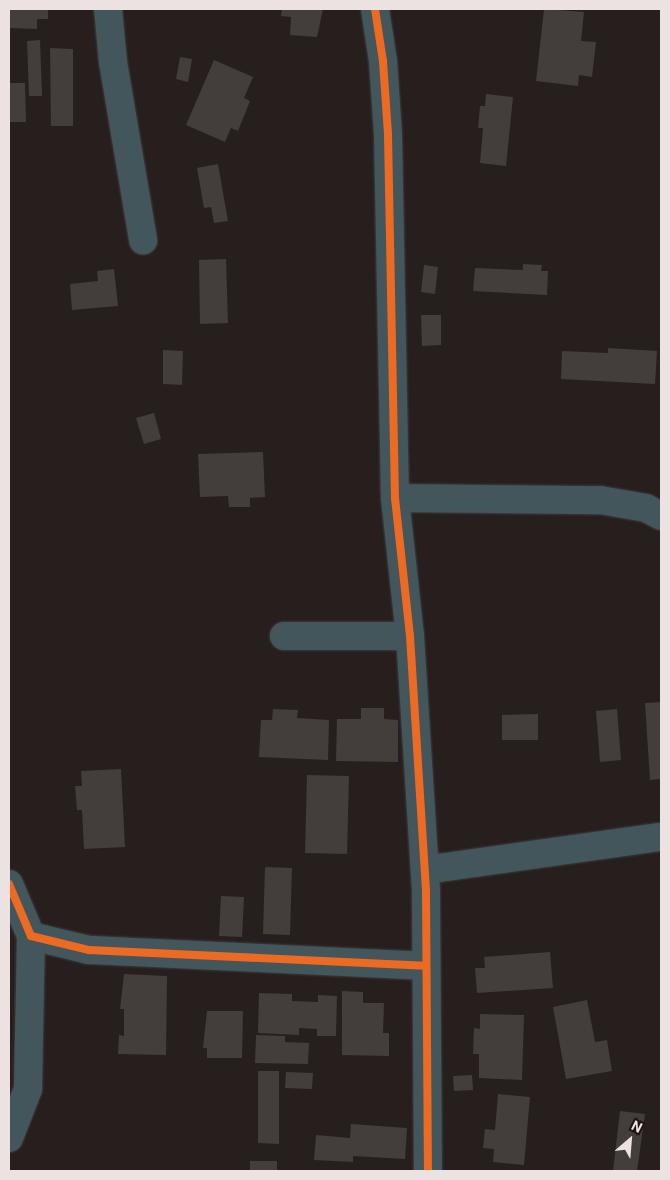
<!DOCTYPE html>
<html>
<head>
<meta charset="utf-8">
<style>
	body { margin:0 }
	#map { position:relative; width:670px; height:1180px; overflow:hidden; background:#261f1e; font-family:Roboto,sans-serif }
	div>[style] { position:absolute }
	.building>* { inset:0; background:#433d3c }
	.roads { filter:drop-shadow(0 0 1px #413b3a) drop-shadow(0 0 1px #413b3a) }
	.minor>* { height:28px; margin:-14px; padding:0 14px; transform-origin:14px; border-radius:14px; background:#42565c }
	.cycleway>* { height:8px; margin:-4px; padding:0 4px; transform-origin:4px; border-radius:4px; background:#ed6a23 }
	span { translate:-50% -50%; white-space:nowrap; text-align:center; line-height:1.15; -webkit-text-stroke:4px #201312; paint-order:stroke }
	.frame { position:absolute; inset:0; border:10px solid #ece2e1; pointer-events:none }
	.north { position:absolute; left:605px; top:1115px; width:50px; height:50px; -webkit-text-stroke:4px #201312; paint-order:stroke; rotate:27deg; font-size:14px; font-weight:700; line-height:20px; text-align:center; color:#ece2e1 }
	.north::after { content:''; display:block; margin:auto; width:18px; height:22px; background:#ece2e1; clip-path:polygon(50% 0,100% 100%,50% 72%,0 100%) }
</style>
</head>
<body>
<div id="map">
	<div class="building">
		<div style="clip-path:polygon(9px 9px,48px 9px,48px 19px,37px 19px,37px 29px,9px 28px)"></div>
		<div style="clip-path:polygon(282px 9px,323px 9px,317px 37px,290px 35px,291px 17px,281px 16px)"></div>
		<div style="clip-path:polygon(544px 9px,584px 12px,581px 41px,596px 42px,592px 77px,579px 75px,578px 86px,536px 81px)"></div>
		<div style="clip-path:polygon(40px 40px,42px 96px,29px 96px,27px 41px)"></div>
		<div style="clip-path:polygon(50px 48px,73px 49px,73px 126px,51px 126px)"></div>
		<div style="clip-path:polygon(180px 57px,192px 59px,188px 82px,176px 79px)"></div>
		<div style="clip-path:polygon(214px 60px,253px 77px,244px 98px,250px 101px,238px 131px,231px 128px,225px 142px,186px 125px)"></div>
		<div style="clip-path:polygon(9px 83px,25px 83px,26px 122px,9px 122px)"></div>
		<div style="clip-path:polygon(486px 94px,513px 97px,506px 166px,480px 163px,483px 128px,478px 128px,480px 106px,485px 106px)"></div>
		<div style="clip-path:polygon(218px 164px,228px 221px,214px 223px,211px 207px,204px 208px,197px 168px)"></div>
		<div style="clip-path:polygon(226px 259px,228px 323px,200px 324px,199px 260px)"></div>
		<div style="clip-path:polygon(523px 264px,542px 265px,541px 271px,548px 271px,547px 295px,473px 291px,475px 268px,523px 270px)"></div>
		<div style="clip-path:polygon(424px 265px,438px 267px,435px 294px,421px 292px)"></div>
		<div style="clip-path:polygon(114px 269px,118px 306px,72px 310px,70px 284px,98px 281px,97px 271px)"></div>
		<div style="clip-path:polygon(421px 315px,441px 315px,441px 345px,422px 346px)"></div>
		<div style="clip-path:polygon(608px 348px,657px 351px,655px 384px,561px 379px,562px 351px,608px 353px)"></div>
		<div style="clip-path:polygon(163px 350px,183px 351px,182px 385px,163px 384px)"></div>
		<div style="clip-path:polygon(154px 413px,161px 439px,144px 444px,136px 418px)"></div>
		<div style="clip-path:polygon(263px 452px,265px 497px,250px 498px,250px 507px,229px 507px,228px 496px,200px 497px,198px 454px)"></div>
		<div style="clip-path:polygon(661px 702px,661px 779px,650px 780px,645px 703px)"></div>
		<div style="clip-path:polygon(361px 708px,384px 708px,384px 719px,398px 720px,398px 762px,336px 761px,337px 719px,361px 719px)"></div>
		<div style="clip-path:polygon(273px 709px,298px 710px,297px 718px,329px 720px,328px 760px,259px 757px,261px 720px,272px 720px)"></div>
		<div style="clip-path:polygon(617px 709px,621px 760px,600px 762px,596px 711px)"></div>
		<div style="clip-path:polygon(538px 714px,538px 740px,502px 740px,502px 715px)"></div>
		<div style="clip-path:polygon(121px 769px,125px 847px,84px 849px,82px 810px,77px 810px,75px 786px,82px 786px,81px 771px)"></div>
		<div style="clip-path:polygon(307px 775px,349px 776px,347px 854px,305px 853px)"></div>
		<div style="clip-path:polygon(265px 867px,292px 868px,290px 935px,263px 934px)"></div>
		<div style="clip-path:polygon(221px 896px,244px 897px,242px 937px,219px 936px)"></div>
		<div style="clip-path:polygon(550px 952px,553px 988px,477px 993px,475px 968px,485px 968px,484px 957px)"></div>
		<div style="clip-path:polygon(124px 974px,167px 976px,166px 1055px,118px 1054px,119px 1035px,124px 1036px,124px 1009px,120px 1009px)"></div>
		<div style="clip-path:polygon(342px 991px,363px 992px,363px 1003px,384px 1003px,383px 1033px,389px 1033px,389px 1056px,342px 1055px)"></div>
		<div style="clip-path:polygon(259px 993px,292px 994px,292px 1001px,318px 1002px,318px 995px,337px 996px,336px 1036px,317px 1036px,317px 1029px,299px 1028px,299px 1035px,258px 1033px)"></div>
		<div style="clip-path:polygon(587px 1000px,595px 1042px,607px 1040px,612px 1071px,566px 1079px,553px 1007px)"></div>
		<div style="clip-path:polygon(207px 1011px,243px 1011px,242px 1058px,207px 1058px,207px 1048px,203px 1048px)"></div>
		<div style="clip-path:polygon(480px 1014px,524px 1015px,522px 1080px,479px 1078px,479px 1054px,473px 1054px,474px 1028px,480px 1029px)"></div>
		<div style="clip-path:polygon(256px 1035px,285px 1036px,285px 1042px,309px 1043px,308px 1064px,255px 1063px)"></div>
		<div style="clip-path:polygon(258px 1071px,279px 1071px,279px 1144px,258px 1143px)"></div>
		<div style="clip-path:polygon(286px 1072px,313px 1073px,312px 1089px,285px 1088px)"></div>
		<div style="clip-path:polygon(472px 1075px,473px 1090px,454px 1091px,453px 1076px)"></div>
		<div style="clip-path:polygon(498px 1094px,530px 1097px,524px 1165px,493px 1162px,494px 1149px,483px 1148px,485px 1129px,495px 1130px)"></div>
		<div style="clip-path:polygon(620px 1111px,645px 1114px,637px 1171px,613px 1171px)"></div>
		<div style="clip-path:polygon(351px 1124px,407px 1128px,405px 1159px,353px 1156px,353px 1162px,314px 1160px,316px 1135px,350px 1138px)"></div>
		<div style="clip-path:polygon(250px 1161px,277px 1161px,277px 1171px,250px 1171px)"></div>
	</div>
	<div class="roads">
		<div class="minor">
			<div style="left:108px;top:9px;width:53px;rotate:84.6deg"></div>
			<div style="left:113px;top:62px;width:181px;rotate:80.4deg"></div>
			<div style="left:375px;top:9px;width:53px;rotate:81.3deg"></div>
			<div style="left:383px;top:61px;width:74px;rotate:86.1deg"></div>
			<div style="left:388px;top:135px;width:363px;rotate:88.9deg"></div>
			<div style="left:395px;top:498px;width:139px;rotate:83.8deg"></div>
			<div style="left:410px;top:636px;width:257px;rotate:86.4deg"></div>
			<div style="left:426px;top:893px;width:278px;rotate:89.6deg"></div>
			<div style="left:395px;top:498px;width:205px;rotate:0.6deg"></div>
			<div style="left:600px;top:500px;width:47px;rotate:9.9deg"></div>
			<div style="left:646px;top:508px;width:17px;rotate:28deg"></div>
			<div style="left:284px;top:636px;width:126px"></div>
			<div style="left:425px;top:870px;width:238px;rotate:-8deg"></div>
			<div style="left:9px;top:884px;width:56px;rotate:67.1deg"></div>
			<div style="left:31px;top:936px;width:60px;rotate:13.6deg"></div>
			<div style="left:89px;top:950px;width:336px;rotate:2.7deg"></div>
			<div style="left:9px;top:1138px;width:53px;rotate:-68.8deg"></div>
			<div style="left:28px;top:1089px;width:153px;rotate:-88.9deg"></div>
		</div>
	</div>
	<div class="cycleway">
		<div style="left:375px;top:9px;width:53px;rotate:81.3deg"></div>
		<div style="left:383px;top:61px;width:74px;rotate:86.1deg"></div>
		<div style="left:388px;top:135px;width:363px;rotate:88.9deg"></div>
		<div style="left:395px;top:498px;width:139px;rotate:83.8deg"></div>
		<div style="left:410px;top:636px;width:257px;rotate:86.4deg"></div>
		<div style="left:426px;top:893px;width:278px;rotate:89.6deg"></div>
		<div style="left:9px;top:884px;width:56px;rotate:67.1deg"></div>
		<div style="left:31px;top:936px;width:60px;rotate:13.6deg"></div>
		<div style="left:89px;top:950px;width:336px;rotate:2.7deg"></div>
	</div>
	<div class="frame"></div>
	<div class="north">N</div>
</div>
</body>
</html>
